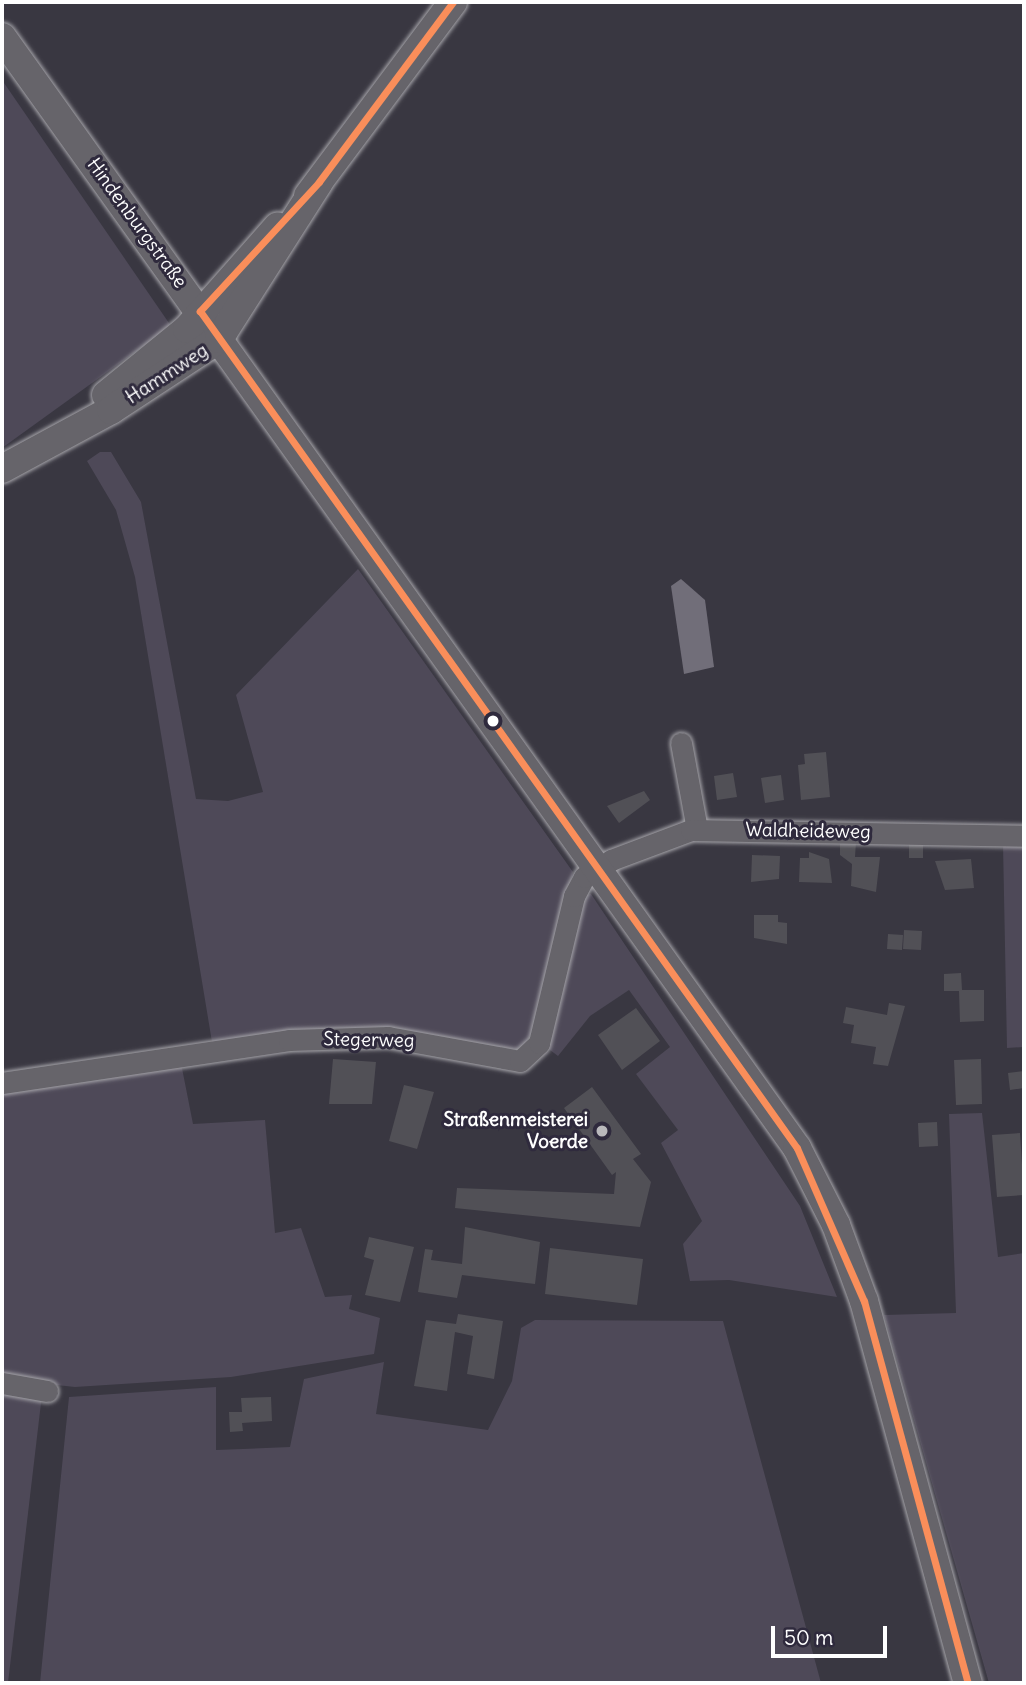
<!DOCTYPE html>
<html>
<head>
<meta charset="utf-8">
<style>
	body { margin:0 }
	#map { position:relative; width:1026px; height:1685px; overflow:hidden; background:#393741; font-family:Delius,sans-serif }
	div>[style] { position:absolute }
	.green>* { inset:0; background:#4e4958 }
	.water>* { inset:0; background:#716e79 }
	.building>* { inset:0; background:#515056 }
	.roads { filter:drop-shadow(0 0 2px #a6a5aa) drop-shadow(0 0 2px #a6a5aa) }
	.minor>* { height:21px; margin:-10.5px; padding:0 10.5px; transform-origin:10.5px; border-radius:10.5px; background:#66646a }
	.major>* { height:28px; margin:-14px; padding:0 14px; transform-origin:14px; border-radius:14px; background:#66646a }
	.bus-1>* { height:7px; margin:-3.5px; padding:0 3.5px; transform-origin:3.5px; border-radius:3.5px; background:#fa8e5a }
	.dots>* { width:19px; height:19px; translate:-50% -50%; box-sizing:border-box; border:4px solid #2f2a3d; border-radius:50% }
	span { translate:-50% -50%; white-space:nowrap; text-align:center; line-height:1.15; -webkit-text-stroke:6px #2f2a3d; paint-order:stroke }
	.street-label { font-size:19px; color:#fff }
	.poi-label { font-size:19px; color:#fff; font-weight:700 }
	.right { translate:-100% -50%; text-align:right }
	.frame { position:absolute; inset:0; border:4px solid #fff; pointer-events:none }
	.scale { position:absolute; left:771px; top:1626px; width:116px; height:32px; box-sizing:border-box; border:4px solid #fff; border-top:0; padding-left:9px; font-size:21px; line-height:24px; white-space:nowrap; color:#fff; -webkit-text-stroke:5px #2f2a3d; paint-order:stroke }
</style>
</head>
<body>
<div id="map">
	<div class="green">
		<div style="clip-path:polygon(2px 80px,171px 326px,2px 448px)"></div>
		<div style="clip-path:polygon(100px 452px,111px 452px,141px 502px,196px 799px,228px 801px,263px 792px,236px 695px,358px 569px,573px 872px,532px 1032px,522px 1049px,212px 1042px,135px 577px,116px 510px,87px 461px)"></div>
		<div style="clip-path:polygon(1024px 843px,1024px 1047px,1007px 1048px,1003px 844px)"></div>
		<div style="clip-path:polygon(591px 894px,800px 1206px,837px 1297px,729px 1280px,690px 1281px,683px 1244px,702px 1221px,661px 1143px,678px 1130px,636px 1074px,670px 1047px,629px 990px,590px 1016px,558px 1056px,546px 1047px,584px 895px)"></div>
		<div style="clip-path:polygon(180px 1058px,193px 1124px,265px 1120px,275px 1233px,301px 1228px,325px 1297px,352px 1295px,349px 1309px,380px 1318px,374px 1354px,231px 1377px,75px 1387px,2px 1379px,2px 1089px)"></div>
		<div style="clip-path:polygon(982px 1113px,998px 1257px,1024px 1253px,1024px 1683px,989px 1683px,884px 1315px,956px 1313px,949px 1114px)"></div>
		<div style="clip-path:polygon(535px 1320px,723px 1321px,821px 1683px,40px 1683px,69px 1397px,216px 1387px,216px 1450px,290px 1447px,304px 1379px,384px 1362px,376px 1414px,488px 1430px,512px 1381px,521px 1328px)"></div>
		<div style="clip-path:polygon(2px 1387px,40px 1396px,41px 1403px,8px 1683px,2px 1683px)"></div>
	</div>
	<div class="water">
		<div style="clip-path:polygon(681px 579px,705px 600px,714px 667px,684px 674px,671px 586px)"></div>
	</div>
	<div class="building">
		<div style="clip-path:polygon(826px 752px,830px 797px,801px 800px,798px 765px,805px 764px,804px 754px)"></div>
		<div style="clip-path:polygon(733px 773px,737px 797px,717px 800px,714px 776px)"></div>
		<div style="clip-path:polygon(781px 775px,784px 800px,765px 803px,761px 778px)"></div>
		<div style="clip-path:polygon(644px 791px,650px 800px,619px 823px,607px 806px)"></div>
		<div style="clip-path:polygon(840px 842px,856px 842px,855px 857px,880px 857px,876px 892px,851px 886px,852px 864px,840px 855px)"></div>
		<div style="clip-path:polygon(909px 844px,923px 845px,923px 858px,909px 858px)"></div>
		<div style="clip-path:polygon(809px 852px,829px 859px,832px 883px,799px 882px,800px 858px,809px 858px)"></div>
		<div style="clip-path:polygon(752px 855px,780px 856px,779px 879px,751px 882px)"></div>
		<div style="clip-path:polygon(971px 859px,974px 888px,945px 890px,935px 861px)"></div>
		<div style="clip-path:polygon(754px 915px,778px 915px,778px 922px,787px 923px,787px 944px,754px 938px)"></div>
		<div style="clip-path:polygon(904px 930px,922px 931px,921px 950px,903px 949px)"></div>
		<div style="clip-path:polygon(888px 934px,903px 935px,902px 950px,887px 949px)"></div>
		<div style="clip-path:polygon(961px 973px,962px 990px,984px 990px,984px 1021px,960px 1022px,959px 991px,944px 991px,944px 974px)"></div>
		<div style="clip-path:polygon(889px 1003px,905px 1006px,888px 1066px,873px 1064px,876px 1047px,851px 1043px,854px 1025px,843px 1023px,846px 1007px,887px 1015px)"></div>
		<div style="clip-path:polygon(636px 1008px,660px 1041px,622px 1070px,598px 1035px)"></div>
		<div style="clip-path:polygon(333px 1059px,376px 1062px,372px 1104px,329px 1104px)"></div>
		<div style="clip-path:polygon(981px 1059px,982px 1104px,956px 1105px,954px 1060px)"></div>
		<div style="clip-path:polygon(1024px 1071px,1024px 1088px,1010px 1090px,1008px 1073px)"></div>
		<div style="clip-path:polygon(404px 1085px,434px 1092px,417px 1149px,389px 1141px)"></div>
		<div style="clip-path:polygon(592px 1087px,641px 1154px,633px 1159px,651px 1182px,640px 1227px,455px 1208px,457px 1188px,614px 1194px,616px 1172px,612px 1175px,564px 1108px)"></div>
		<div style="clip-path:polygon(937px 1122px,938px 1146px,919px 1147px,918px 1123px)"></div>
		<div style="clip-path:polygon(1020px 1133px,1024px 1195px,997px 1197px,992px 1135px)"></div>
		<div style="clip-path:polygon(465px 1227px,540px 1242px,535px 1284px,462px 1275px,457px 1298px,418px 1292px,425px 1249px,433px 1250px,431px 1260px,462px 1264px)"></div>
		<div style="clip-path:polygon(369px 1237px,414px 1247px,400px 1302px,365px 1295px,374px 1260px,364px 1257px)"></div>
		<div style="clip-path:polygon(550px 1248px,643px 1259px,637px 1305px,545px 1294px)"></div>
		<div style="clip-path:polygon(458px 1314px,503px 1321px,494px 1379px,467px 1374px,473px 1336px,455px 1332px,447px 1391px,414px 1386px,426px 1320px,456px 1324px)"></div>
		<div style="clip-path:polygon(271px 1397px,272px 1421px,242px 1423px,243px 1431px,230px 1432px,229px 1412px,242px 1412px,241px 1398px)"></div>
	</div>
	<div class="roads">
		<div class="minor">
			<div style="left:681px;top:743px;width:87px;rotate:79.5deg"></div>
			<div style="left:2px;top:1083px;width:290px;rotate:-8.5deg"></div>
			<div style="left:289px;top:1040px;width:99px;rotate:-1.7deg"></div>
			<div style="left:388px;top:1037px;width:134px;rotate:10.3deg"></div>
			<div style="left:520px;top:1061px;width:26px;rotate:-43deg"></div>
			<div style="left:539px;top:1043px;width:151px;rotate:-76.6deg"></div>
			<div style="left:574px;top:896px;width:21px;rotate:-62deg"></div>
			<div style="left:584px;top:877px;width:32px;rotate:-32deg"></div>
			<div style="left:611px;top:860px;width:85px;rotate:-20.6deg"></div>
			<div style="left:691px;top:830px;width:333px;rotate:1deg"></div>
			<div style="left:2px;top:1383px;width:46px;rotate:10.1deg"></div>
		</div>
		<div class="major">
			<div style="left:2px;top:37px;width:1366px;rotate:54.41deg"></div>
			<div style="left:797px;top:1148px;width:86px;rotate:63.1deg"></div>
			<div style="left:836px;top:1225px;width:81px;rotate:69.8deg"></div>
			<div style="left:864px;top:1301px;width:396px;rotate:74.8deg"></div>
			<div style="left:308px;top:196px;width:242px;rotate:-53.2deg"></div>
			<div style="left:106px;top:395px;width:104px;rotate:-39.2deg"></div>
			<div style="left:187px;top:329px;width:137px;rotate:-48.5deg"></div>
			<div style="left:2px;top:469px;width:124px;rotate:-28.4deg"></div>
			<div style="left:111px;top:410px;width:129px;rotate:-33.3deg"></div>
			<div style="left:219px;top:339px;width:186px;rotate:-57.5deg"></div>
		</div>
	</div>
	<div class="bus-1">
		<div style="left:453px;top:2px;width:224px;rotate:126.7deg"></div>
		<div style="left:319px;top:182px;width:176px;rotate:132.7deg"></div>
		<div style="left:200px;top:311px;width:1028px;rotate:54.5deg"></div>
		<div style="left:797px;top:1148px;width:167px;rotate:66.4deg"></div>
		<div style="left:864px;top:1301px;width:396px;rotate:74.8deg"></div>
	</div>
	<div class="dots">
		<div style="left:493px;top:721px;background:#fff"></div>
		<div style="left:602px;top:1131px;background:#bab9bc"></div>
	</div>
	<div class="street-label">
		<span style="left:137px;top:223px;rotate:54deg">Hindenburgstraße</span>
		<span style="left:167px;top:374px;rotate:-33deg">Hammweg</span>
		<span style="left:808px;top:831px;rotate:1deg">Waldheideweg</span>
		<span style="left:369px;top:1040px;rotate:1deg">Stegerweg</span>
	</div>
	<div class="poi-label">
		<span class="right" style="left:588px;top:1131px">Straßenmeisterei<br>Voerde</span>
	</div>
	<div class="frame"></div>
	<div class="scale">50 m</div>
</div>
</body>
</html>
